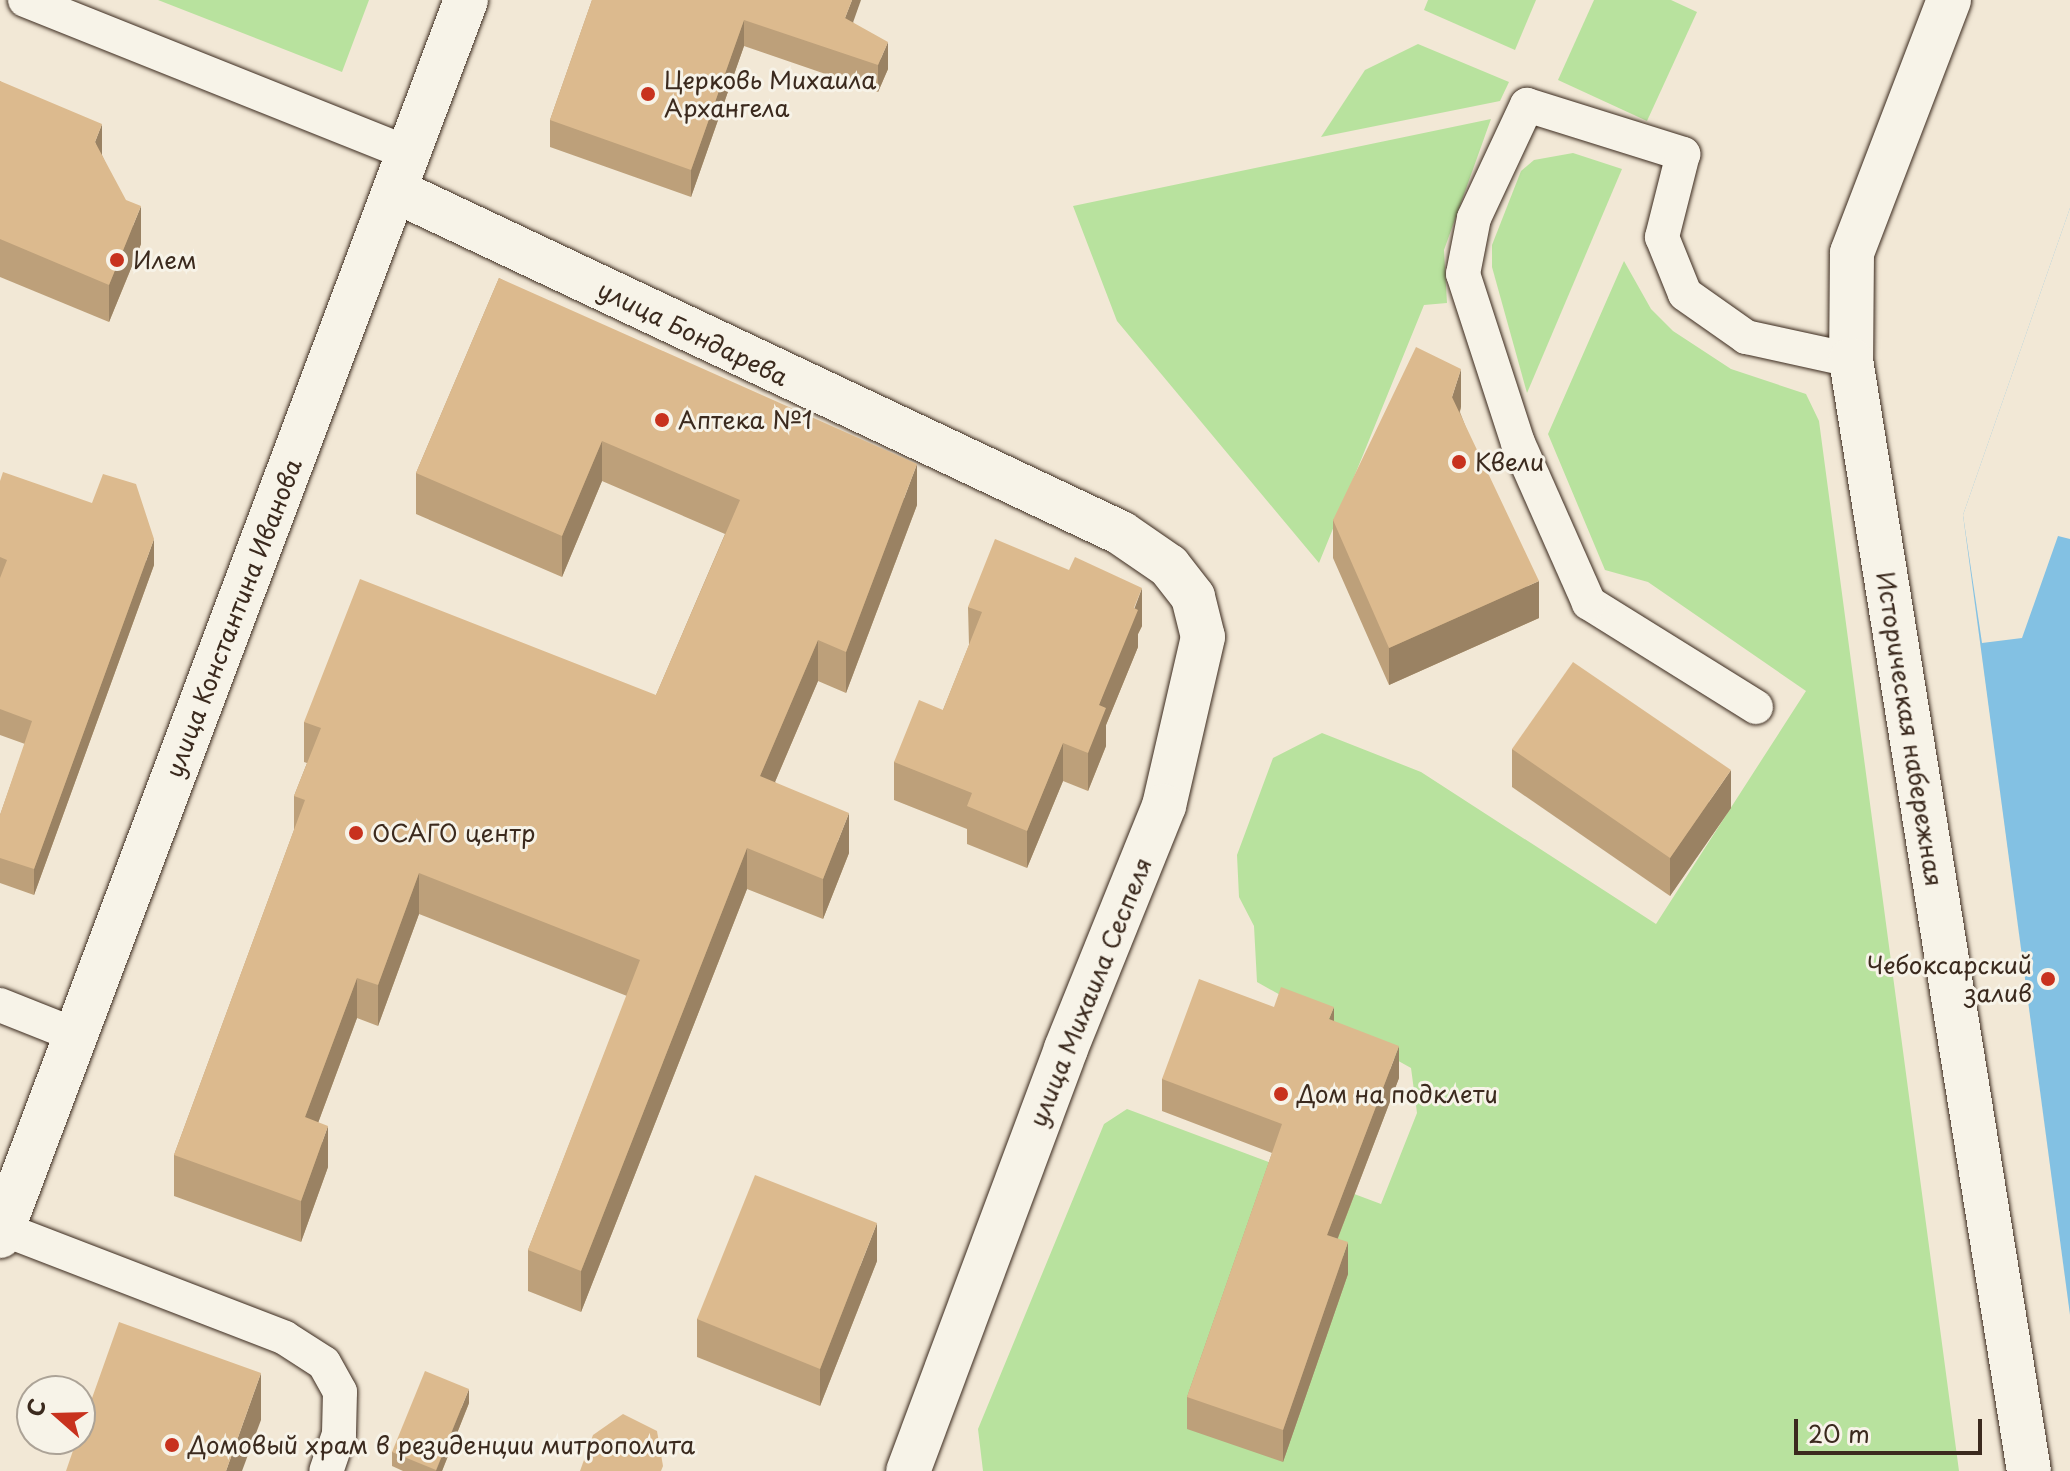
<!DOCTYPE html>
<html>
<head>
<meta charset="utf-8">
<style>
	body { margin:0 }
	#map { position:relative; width:2070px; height:1471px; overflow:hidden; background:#f2e8d6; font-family:"Playpen Sans",sans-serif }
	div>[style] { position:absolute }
	.green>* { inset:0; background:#b8e29e }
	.water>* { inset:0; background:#83c1e3 }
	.pier>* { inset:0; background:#f2e8d6 }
	.roads { filter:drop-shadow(0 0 2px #3b2a1e) drop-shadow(0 0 2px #3b2a1e) }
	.lane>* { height:34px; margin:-17px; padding:0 17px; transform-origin:17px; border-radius:17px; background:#f7f3e8 }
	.street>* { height:44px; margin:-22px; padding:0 22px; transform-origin:22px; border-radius:22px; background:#f7f3e8 }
	.secondary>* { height:44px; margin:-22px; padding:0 22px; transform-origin:22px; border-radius:22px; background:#f7f3e8 }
	.wall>* { inset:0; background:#bda07a }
	.shaded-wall>* { inset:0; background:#9a8263 }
	.building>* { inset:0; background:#dcba8e }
	.dots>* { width:22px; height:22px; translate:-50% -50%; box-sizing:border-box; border:4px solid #f7f3e8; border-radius:50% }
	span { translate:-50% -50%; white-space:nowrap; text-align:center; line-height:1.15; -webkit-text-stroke:6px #f7f3e8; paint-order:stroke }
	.poi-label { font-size:24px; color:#3b2a1e }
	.left { translate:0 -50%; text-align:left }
	.right { translate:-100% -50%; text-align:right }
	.street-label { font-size:24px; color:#3b2a1e }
	.north { position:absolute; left:16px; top:1375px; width:80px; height:80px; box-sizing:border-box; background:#f7f3e8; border:2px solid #aca397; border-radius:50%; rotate:290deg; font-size:22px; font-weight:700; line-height:32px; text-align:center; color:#3b2a1e }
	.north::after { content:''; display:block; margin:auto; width:28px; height:36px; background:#c8321e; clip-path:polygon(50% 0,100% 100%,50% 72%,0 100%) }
	.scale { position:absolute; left:1794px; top:1419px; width:188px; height:36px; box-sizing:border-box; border:4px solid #3b2a1e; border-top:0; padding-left:10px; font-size:24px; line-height:28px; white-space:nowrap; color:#3b2a1e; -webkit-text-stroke:6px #f7f3e8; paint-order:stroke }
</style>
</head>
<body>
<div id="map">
	<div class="green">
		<div style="clip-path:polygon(158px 0,369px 0,342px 72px)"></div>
		<div style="clip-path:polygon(1428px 0,1536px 0,1515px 50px,1424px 10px)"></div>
		<div style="clip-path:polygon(1594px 0,1671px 0,1697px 12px,1647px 121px,1558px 80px)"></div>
		<div style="clip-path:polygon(1418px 44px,1509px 82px,1500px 101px,1321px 137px,1365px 70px)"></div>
		<div style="clip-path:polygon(1491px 119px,1444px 250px,1447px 303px,1424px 305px,1319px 563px,1117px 321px,1073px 206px)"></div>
		<div style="clip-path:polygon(1573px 153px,1622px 169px,1527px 393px,1492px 267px,1492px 245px,1521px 171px,1534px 160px)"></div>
		<div style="clip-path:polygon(1624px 261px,1651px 309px,1673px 331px,1731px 369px,1806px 394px,1819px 421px,1959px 1471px,983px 1471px,978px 1429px,1104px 1124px,1127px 1109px,1381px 1204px,1417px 1113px,1411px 1068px,1257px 982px,1254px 926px,1239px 897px,1237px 855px,1273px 758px,1322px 733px,1421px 772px,1656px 924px,1806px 691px,1648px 582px,1605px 570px,1548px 434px)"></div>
	</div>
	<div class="water">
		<div style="clip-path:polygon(2070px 208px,2070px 1315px,1963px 515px)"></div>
	</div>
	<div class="pier">
		<div style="clip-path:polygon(2070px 208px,2070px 539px,2058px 536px,2022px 638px,1982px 643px,1963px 515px)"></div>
	</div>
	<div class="roads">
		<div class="lane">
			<div style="left:25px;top:0;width:416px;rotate:21.8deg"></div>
			<div style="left:1756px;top:707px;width:197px;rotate:-148.1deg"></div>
			<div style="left:1589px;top:603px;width:175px;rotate:-113.9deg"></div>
			<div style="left:1518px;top:443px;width:178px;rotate:-108deg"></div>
			<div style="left:1463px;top:274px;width:57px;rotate:-78.9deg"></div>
			<div style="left:1474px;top:218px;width:125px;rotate:-64.9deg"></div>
			<div style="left:1527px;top:105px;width:164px;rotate:17.4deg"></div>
			<div style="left:1683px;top:154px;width:86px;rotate:104.2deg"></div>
			<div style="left:1662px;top:237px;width:61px;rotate:68deg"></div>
			<div style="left:1685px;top:294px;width:75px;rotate:35.2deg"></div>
			<div style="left:1746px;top:337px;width:107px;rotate:12.4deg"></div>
			<div style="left:0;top:1005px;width:79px;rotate:21.7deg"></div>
			<div style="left:3px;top:1229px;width:302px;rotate:21.1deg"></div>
			<div style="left:285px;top:1338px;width:46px;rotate:32.7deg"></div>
			<div style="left:324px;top:1363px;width:33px;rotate:61deg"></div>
			<div style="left:340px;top:1392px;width:42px;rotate:91.4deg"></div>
			<div style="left:339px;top:1434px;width:39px;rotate:109deg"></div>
		</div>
		<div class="street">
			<div style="left:1949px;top:0;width:271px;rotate:111deg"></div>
			<div style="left:1852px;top:253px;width:107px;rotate:90.5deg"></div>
			<div style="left:1851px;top:360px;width:1125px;rotate:80.9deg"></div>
			<div style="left:396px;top:191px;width:802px;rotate:25.25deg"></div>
			<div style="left:1121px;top:533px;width:58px;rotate:34.5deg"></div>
			<div style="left:1169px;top:566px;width:39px;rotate:52deg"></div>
			<div style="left:1193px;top:597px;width:41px;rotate:76deg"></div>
			<div style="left:1203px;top:637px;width:173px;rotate:103deg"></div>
			<div style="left:1164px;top:806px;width:262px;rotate:112deg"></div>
			<div style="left:1066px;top:1049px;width:451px;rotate:110.5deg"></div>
		</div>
		<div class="secondary">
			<div style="left:0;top:1236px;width:1321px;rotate:-69.34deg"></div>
		</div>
	</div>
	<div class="wall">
		<div style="clip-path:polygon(592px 0,853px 22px,888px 69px,878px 92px,744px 46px,691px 197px,550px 147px,550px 120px)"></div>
		<div style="clip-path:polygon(0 81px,102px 155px,141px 244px,109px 322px,0 277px)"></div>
		<div style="clip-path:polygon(499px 278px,917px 505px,846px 693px,818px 681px,775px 782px,849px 853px,823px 919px,747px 889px,581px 1312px,528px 1291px,528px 1250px,627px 996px,419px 914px,378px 1026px,357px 1018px,318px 1123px,328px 1167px,301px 1242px,174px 1196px,174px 1155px,294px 830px,294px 796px,307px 763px,304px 762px,304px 722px,656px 695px,725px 534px,602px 481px,562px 577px,416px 514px,416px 473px)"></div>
		<div style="clip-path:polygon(1461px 407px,1460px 412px,1539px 618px,1389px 685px,1333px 558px,1333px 520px)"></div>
		<div style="clip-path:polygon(0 481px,154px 565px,34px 895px,0 883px,0 815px,25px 744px,0 735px)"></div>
		<div style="clip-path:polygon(968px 607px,1142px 626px,1138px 634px,1138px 647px,1106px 725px,1106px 746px,1088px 791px,1063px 781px,1027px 868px,967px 844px,967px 829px,894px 800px,894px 762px,943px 710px,969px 645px)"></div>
		<div style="clip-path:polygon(1512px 749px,1731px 808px,1670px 896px,1512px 787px)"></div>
		<div style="clip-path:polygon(1274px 1007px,1334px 1021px,1399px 1078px,1338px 1238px,1348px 1274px,1283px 1462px,1187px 1429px,1187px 1397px,1272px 1153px,1162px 1111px,1162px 1079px)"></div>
		<div style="clip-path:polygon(877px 1261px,820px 1406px,697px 1357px,697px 1319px)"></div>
		<div style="clip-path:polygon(469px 1403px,442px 1471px,403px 1471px,392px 1466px,392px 1452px)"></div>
	</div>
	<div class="shaded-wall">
		<div style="clip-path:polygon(852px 0,861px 0,845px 45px,845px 18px)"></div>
		<div style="clip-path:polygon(744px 20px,744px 46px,691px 197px,691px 170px)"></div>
		<div style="clip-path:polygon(888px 42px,888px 69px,878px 92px,878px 65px)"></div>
		<div style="clip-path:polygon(102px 124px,102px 162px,95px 142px)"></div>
		<div style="clip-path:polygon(141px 206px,141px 244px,109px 322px,109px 285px)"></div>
		<div style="clip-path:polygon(1461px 369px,1461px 407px,1452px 435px,1452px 397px)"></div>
		<div style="clip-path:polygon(602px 441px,602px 481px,562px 577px,562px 536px)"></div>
		<div style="clip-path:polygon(917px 464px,917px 505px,846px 693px,846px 652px)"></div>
		<div style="clip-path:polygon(154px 539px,154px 565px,34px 895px,34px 869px)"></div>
		<div style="clip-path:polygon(1539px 581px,1539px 618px,1389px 685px,1389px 648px)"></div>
		<div style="clip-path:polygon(1142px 588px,1142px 626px,1138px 634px,1138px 647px,1106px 725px,1106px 746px,1088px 791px,1088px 753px,1099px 705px)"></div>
		<div style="clip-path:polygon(818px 640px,818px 681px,760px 817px,760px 776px)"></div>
		<div style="clip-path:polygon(1063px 743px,1063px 781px,1027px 868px,1027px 831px)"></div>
		<div style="clip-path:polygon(1731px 770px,1731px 808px,1670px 896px,1670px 858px)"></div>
		<div style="clip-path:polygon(849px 813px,849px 853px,823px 919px,823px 879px)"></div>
		<div style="clip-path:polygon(747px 848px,747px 889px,581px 1312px,581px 1271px)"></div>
		<div style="clip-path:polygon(419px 873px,419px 914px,378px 1026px,378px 985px)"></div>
		<div style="clip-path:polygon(357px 978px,357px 1018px,305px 1158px,305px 1117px)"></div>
		<div style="clip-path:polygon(1334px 1007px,1334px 1039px,1329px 1019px)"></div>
		<div style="clip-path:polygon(1399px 1046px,1399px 1078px,1327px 1266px,1327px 1235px)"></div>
		<div style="clip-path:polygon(328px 1126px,328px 1167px,301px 1242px,301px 1201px)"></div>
		<div style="clip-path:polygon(877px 1223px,877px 1261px,820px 1406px,820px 1369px)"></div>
		<div style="clip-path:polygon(1348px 1242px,1348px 1274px,1283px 1462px,1283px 1430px)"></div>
		<div style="clip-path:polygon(261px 1373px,261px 1420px,242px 1471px,226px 1471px)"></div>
		<div style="clip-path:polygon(469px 1389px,469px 1403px,442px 1471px,436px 1471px)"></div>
	</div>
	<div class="building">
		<div style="clip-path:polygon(592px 0,852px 0,845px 18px,888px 42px,878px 65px,744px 20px,691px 170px,550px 120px)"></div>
		<div style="clip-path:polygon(0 81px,102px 124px,95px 142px,126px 200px,141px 206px,109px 285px,0 239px)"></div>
		<div style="clip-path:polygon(499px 278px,917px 464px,846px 652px,818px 640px,760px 776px,849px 813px,823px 879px,747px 848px,581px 1271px,528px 1250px,640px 960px,419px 873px,378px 985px,357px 978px,305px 1117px,328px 1126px,301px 1201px,174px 1155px,305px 800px,294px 796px,321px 728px,304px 722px,360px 579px,656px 695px,740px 500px,602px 441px,562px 536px,416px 473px)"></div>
		<div style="clip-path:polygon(1416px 347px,1461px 369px,1452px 397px,1539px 581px,1389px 648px,1333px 520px)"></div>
		<div style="clip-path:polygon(3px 472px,92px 503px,103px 474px,136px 484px,154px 539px,34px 869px,0 858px,0 815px,32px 721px,0 709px,0 578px,7px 560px,0 557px,0 481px)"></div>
		<div style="clip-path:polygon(995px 539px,1069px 570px,1075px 557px,1142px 588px,1134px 608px,1138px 610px,1099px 705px,1106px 708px,1088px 753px,1063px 743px,1027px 831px,967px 806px,972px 793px,894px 762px,919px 700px,943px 710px,982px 612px,968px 607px)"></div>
		<div style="clip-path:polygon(1573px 662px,1731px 770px,1670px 858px,1512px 749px)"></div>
		<div style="clip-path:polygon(1199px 979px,1274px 1007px,1281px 987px,1334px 1007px,1329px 1019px,1399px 1046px,1327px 1235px,1348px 1242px,1283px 1430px,1187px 1397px,1282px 1124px,1162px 1079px)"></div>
		<div style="clip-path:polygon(755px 1175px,877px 1223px,820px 1369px,697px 1319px)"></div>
		<div style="clip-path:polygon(119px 1322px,261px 1373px,226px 1471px,66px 1471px,77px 1439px,80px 1439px,80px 1432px)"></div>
		<div style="clip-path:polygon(425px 1371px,469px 1389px,436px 1470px,392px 1452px)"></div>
		<div style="clip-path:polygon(623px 1414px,657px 1431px,663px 1466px,661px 1471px,580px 1471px,593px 1435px)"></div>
	</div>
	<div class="dots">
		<div style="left:648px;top:94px;background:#c8321e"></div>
		<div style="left:117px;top:260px;background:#c8321e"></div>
		<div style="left:662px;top:420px;background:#c8321e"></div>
		<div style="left:1459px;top:462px;background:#c8321e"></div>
		<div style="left:356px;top:833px;background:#c8321e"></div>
		<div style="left:2048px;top:979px;background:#c8321e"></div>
		<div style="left:1281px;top:1094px;background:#c8321e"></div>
		<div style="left:172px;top:1445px;background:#c8321e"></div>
	</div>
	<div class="poi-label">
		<span class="left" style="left:664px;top:94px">Церковь Михаила<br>Архангела</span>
		<span class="left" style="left:133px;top:260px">Илем</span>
		<span class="left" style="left:678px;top:420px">Аптека №1</span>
		<span class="left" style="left:1475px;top:462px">Квели</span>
		<span class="left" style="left:372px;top:833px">ОСАГО центр</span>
		<span class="right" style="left:2032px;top:979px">Чебоксарский<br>залив</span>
		<span class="left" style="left:1297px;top:1094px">Дом на подклети</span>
		<span class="left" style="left:188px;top:1445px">Домовый храм в резиденции митрополита</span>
	</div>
	<div class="street-label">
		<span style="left:693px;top:333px;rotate:26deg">улица Бондарева</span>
		<span style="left:233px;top:618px;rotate:-69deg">улица Константина Иванова</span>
		<span style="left:1910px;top:729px;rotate:81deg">Историческая набережная</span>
		<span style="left:1090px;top:992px;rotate:-68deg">улица Михаила Сеспеля</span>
	</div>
	<div class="north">С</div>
	<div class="scale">20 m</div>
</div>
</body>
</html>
